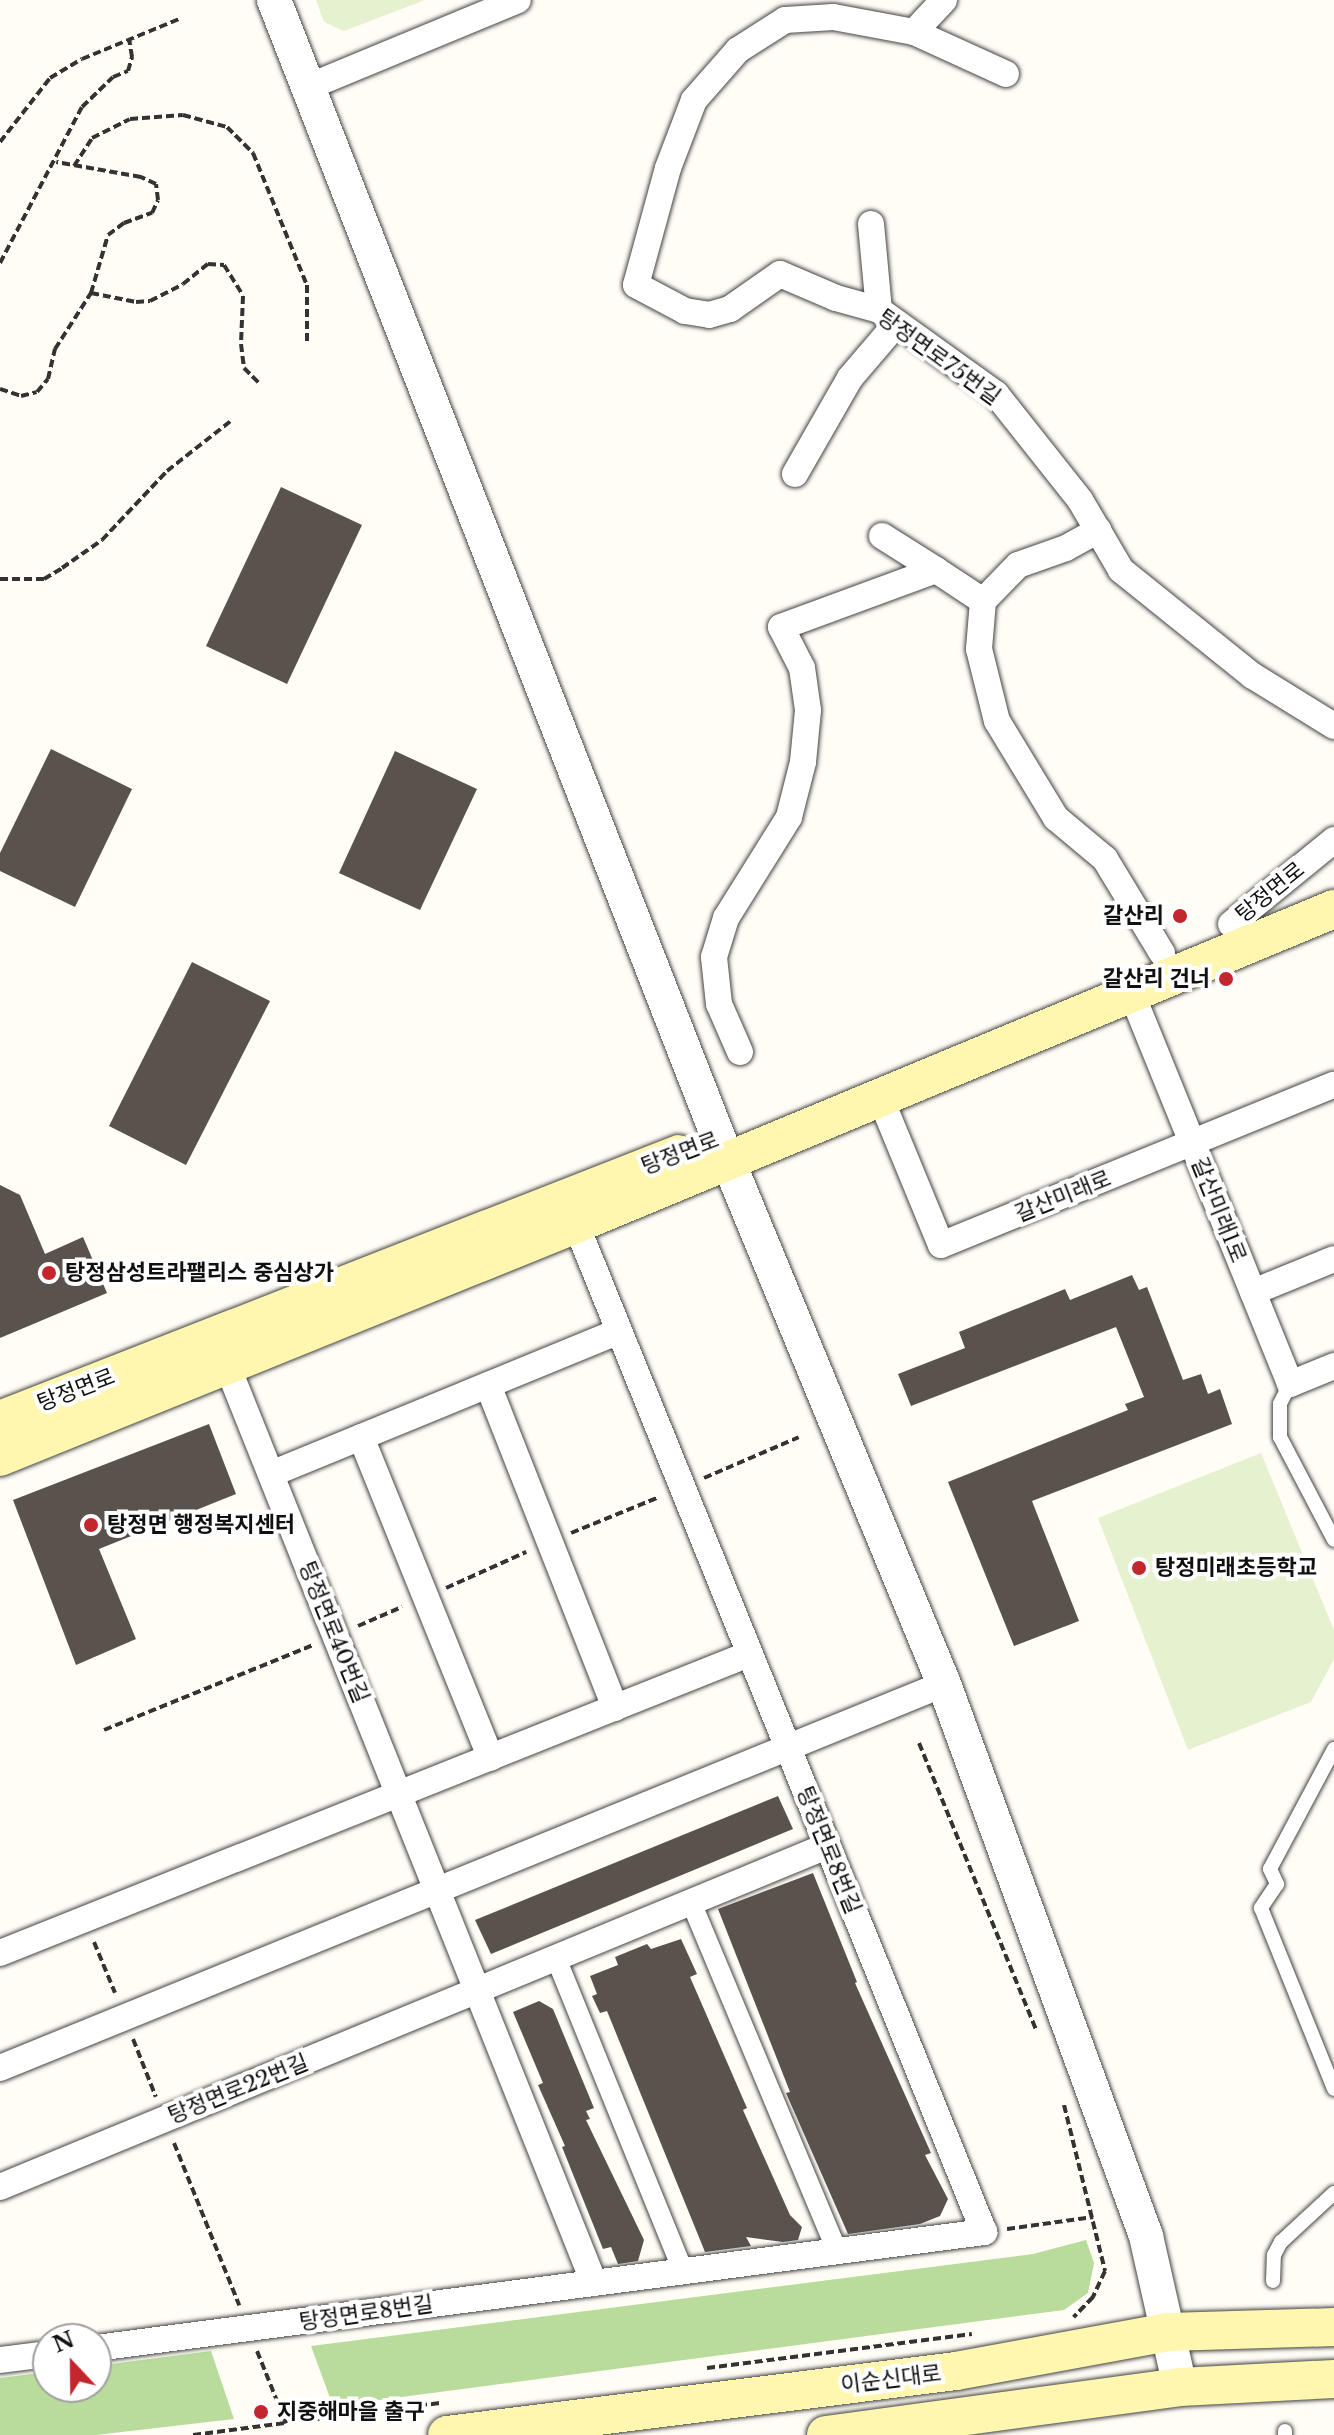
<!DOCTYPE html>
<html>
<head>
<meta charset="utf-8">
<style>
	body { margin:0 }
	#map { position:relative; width:1334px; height:2435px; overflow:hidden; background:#fffdf5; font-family:"Libre Baskerville","Noto Sans KR",serif }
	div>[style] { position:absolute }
	.forest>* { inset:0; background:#b9dc9c }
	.pitch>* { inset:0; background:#e6f2cf }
	.building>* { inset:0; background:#5a524d }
	.path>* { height:4px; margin-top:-2px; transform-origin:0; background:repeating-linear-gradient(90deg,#333 0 8px,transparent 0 12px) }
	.roads { filter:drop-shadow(0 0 2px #444) drop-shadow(0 0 2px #444) }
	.service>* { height:14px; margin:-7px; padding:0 7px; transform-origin:7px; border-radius:7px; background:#fff }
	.pedestrian>* { height:20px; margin:-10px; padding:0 10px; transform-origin:10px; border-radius:10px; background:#fff }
	.minor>* { height:26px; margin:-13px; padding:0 13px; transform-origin:13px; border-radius:13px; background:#fff }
	.tertiary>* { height:34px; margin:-17px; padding:0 17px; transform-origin:17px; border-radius:17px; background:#fff }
	.secondary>* { height:38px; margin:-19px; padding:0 19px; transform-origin:19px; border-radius:19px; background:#fff6b0 }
	.dots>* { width:22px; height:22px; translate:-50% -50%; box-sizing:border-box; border:4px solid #fff; border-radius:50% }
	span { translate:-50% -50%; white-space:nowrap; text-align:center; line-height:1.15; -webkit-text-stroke:8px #fff; paint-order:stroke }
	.street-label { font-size:22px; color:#111 }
	.poi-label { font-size:22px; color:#111; font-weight:700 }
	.right { translate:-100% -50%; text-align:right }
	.left { translate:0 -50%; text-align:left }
	.north { position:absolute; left:32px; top:2323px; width:80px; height:80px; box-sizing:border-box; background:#fff; border:2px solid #a0a0a0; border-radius:50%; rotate:338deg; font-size:22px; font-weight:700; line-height:32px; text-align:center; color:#111 }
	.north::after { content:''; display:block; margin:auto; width:28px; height:36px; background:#c4262e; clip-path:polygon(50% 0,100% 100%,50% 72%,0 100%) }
</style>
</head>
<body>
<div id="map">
	<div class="forest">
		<div style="clip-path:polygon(1086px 2240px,1094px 2263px,1088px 2293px,1064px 2310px,333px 2406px,311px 2346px,1033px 2254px)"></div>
		<div style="clip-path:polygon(211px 2351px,234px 2419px,96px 2435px,0 2435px,0 2378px,48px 2372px,48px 2387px,96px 2387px,96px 2366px)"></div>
	</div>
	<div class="pitch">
		<div style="clip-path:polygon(316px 0,425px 0,344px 31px,324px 22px)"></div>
		<div style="clip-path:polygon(1261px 1453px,1334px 1630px,1334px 1659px,1311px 1702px,1188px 1750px,1098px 1518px)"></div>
	</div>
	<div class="building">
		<div style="clip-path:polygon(281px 487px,362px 525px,287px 684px,206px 646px)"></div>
		<div style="clip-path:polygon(51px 749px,132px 789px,75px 907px,0 871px,0 853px)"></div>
		<div style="clip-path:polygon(395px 751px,477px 789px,420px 910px,339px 873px)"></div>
		<div style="clip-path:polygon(192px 962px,270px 1001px,186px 1165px,109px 1126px)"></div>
		<div style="clip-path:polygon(0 1185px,20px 1195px,45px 1254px,83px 1237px,107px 1293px,0 1338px)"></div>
		<div style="clip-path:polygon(1132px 1275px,1139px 1290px,1147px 1287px,1183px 1380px,1201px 1374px,1208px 1394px,1220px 1389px,1232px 1424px,1032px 1501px,1079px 1621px,1014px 1646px,948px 1482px,1128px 1410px,1125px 1404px,1144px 1397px,1116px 1327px,911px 1406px,898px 1374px,965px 1348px,959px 1332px,1065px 1289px,1070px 1300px)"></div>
		<div style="clip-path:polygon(209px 1424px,236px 1494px,99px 1549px,136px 1639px,76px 1665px,13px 1500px)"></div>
		<div style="clip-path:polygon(778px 1796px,793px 1829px,491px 1954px,475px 1920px)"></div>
		<div style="clip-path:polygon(813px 1873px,857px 1982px,855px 1983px,931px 2153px,925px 2155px,948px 2199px,940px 2216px,920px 2224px,848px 2234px,786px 2093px,790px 2092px,718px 1909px)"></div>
		<div style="clip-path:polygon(681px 1939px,697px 1974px,690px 1977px,747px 2108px,743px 2110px,790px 2215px,802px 2227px,798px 2240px,783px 2242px,746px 2237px,751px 2246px,705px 2252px,607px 2011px,600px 2013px,592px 1996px,597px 1994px,590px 1976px,618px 1965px,615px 1957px,647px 1944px,651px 1949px)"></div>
		<div style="clip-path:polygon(539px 2001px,553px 2009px,594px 2108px,586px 2111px,590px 2119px,586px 2120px,644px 2240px,638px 2261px,618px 2264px,611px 2247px,603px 2249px,562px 2147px,565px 2146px,538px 2085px,543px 2083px,513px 2012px)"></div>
	</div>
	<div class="path">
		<div style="left:0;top:142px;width:81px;rotate:-52deg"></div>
		<div style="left:50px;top:78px;width:37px;rotate:-31deg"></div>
		<div style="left:82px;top:59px;width:105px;rotate:-22.4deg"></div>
		<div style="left:74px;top:166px;width:33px;rotate:-57deg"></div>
		<div style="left:92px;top:138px;width:42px;rotate:-26.6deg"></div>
		<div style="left:130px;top:119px;width:53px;rotate:-4.3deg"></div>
		<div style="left:183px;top:115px;width:46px;rotate:15.3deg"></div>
		<div style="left:227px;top:127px;width:37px;rotate:45deg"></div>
		<div style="left:253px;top:153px;width:143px;rotate:67.8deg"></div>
		<div style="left:307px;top:285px;width:58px;rotate:90deg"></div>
		<div style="left:0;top:263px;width:176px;rotate:-62.3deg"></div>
		<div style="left:82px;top:107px;width:43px;rotate:-44.1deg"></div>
		<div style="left:113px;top:77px;width:16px;rotate:-22deg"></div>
		<div style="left:128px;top:71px;width:15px;rotate:-74deg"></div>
		<div style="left:132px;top:57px;width:18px;rotate:-99deg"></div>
		<div style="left:91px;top:293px;width:46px;rotate:11.3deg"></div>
		<div style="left:136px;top:302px;width:14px;rotate:-4deg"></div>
		<div style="left:150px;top:301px;width:37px;rotate:-27deg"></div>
		<div style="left:183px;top:284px;width:32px;rotate:-39deg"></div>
		<div style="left:208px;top:264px;width:16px;rotate:4deg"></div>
		<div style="left:224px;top:265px;width:36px;rotate:58deg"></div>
		<div style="left:243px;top:296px;width:48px;rotate:92.4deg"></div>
		<div style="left:241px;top:344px;width:24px;rotate:83deg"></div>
		<div style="left:244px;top:368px;width:21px;rotate:45deg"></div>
		<div style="left:0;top:389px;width:22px;rotate:18deg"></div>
		<div style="left:21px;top:396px;width:16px;rotate:-14deg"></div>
		<div style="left:37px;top:392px;width:17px;rotate:-50deg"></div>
		<div style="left:48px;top:379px;width:31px;rotate:-77deg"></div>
		<div style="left:55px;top:349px;width:67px;rotate:-57.3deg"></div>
		<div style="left:91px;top:293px;width:60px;rotate:-73.7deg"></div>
		<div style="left:108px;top:235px;width:20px;rotate:-37deg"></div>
		<div style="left:124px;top:223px;width:30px;rotate:-20deg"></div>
		<div style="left:152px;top:213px;width:14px;rotate:-65deg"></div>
		<div style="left:158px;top:200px;width:16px;rotate:-97deg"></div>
		<div style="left:156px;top:184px;width:17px;rotate:-155deg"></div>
		<div style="left:141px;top:177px;width:86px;rotate:-170deg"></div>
		<div style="left:0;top:579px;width:44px"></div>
		<div style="left:44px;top:579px;width:21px;rotate:-31deg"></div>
		<div style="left:62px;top:568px;width:49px;rotate:-35deg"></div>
		<div style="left:102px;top:540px;width:95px;rotate:-46.7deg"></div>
		<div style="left:167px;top:471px;width:83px;rotate:-38.1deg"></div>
		<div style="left:704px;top:1478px;width:103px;rotate:-23.3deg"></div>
		<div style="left:571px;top:1533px;width:95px;rotate:-22.2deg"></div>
		<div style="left:446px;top:1588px;width:88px;rotate:-24.2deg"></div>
		<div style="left:358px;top:1626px;width:48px;rotate:-23.4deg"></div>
		<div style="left:104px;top:1730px;width:226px;rotate:-22.1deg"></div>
		<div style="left:919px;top:1743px;width:309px;rotate:67.8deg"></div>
		<div style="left:94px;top:1942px;width:55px;rotate:67.6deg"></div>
		<div style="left:133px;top:2039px;width:62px;rotate:68.4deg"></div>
		<div style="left:1064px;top:2105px;width:171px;rotate:76.1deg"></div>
		<div style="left:1105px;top:2271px;width:29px;rotate:115deg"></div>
		<div style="left:1093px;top:2297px;width:28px;rotate:134deg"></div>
		<div style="left:174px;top:2143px;width:175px;rotate:68.1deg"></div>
		<div style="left:1007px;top:2229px;width:87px;rotate:-7.9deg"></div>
		<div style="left:257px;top:2351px;width:78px;rotate:68.1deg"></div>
		<div style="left:707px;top:2368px;width:267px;rotate:-7.3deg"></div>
		<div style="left:193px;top:2435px;width:249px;rotate:-7.4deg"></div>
	</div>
	<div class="roads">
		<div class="service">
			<div style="left:1290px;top:1384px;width:22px;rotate:117deg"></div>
			<div style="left:1280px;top:1404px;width:33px;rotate:90deg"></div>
			<div style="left:1280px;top:1437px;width:116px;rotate:62.3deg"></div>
			<div style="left:1334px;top:1749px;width:136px;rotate:118.1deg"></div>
			<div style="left:1270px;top:1869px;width:17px;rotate:65deg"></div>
			<div style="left:1277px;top:1884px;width:29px;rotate:124deg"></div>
			<div style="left:1261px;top:1908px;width:195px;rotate:68deg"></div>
			<div style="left:1273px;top:2281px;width:26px;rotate:-88deg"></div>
			<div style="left:1274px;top:2255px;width:15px;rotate:-62deg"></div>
			<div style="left:1281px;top:2242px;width:72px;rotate:-42.8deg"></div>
			<div style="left:1285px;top:2431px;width:4px;rotate:90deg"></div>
		</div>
		<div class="pedestrian">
			<div style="left:691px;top:1902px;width:378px;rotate:67.3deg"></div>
			<div style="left:556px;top:1958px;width:338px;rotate:67.9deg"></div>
		</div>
		<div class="minor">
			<div style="left:944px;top:0;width:44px;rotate:133.2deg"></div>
			<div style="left:914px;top:32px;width:82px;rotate:-169.5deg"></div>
			<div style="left:833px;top:17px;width:48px;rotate:176.4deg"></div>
			<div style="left:785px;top:20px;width:56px;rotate:147.4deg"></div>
			<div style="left:738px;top:50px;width:67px;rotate:131.3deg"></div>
			<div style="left:694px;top:100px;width:73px;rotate:110.9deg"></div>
			<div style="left:668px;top:168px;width:121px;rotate:105.3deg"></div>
			<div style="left:636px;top:285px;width:55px;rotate:28deg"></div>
			<div style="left:685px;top:311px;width:24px;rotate:9deg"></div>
			<div style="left:709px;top:315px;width:22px;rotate:-16deg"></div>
			<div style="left:730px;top:309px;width:61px;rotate:-35deg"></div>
			<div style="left:780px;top:274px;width:61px;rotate:23.2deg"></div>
			<div style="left:836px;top:298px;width:45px;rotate:15.6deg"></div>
			<div style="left:879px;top:310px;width:144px;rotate:35.7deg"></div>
			<div style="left:996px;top:394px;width:135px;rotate:51.6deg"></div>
			<div style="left:1080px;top:500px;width:81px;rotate:59.6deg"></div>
			<div style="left:1121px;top:570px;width:169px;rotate:38.8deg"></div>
			<div style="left:1253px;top:676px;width:95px;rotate:31.7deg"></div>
			<div style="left:914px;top:32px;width:101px;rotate:24.5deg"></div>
			<div style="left:308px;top:87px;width:227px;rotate:-22.5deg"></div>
			<div style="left:871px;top:224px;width:86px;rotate:84.7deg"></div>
			<div style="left:795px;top:474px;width:111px;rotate:-60.2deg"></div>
			<div style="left:850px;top:378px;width:72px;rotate:-49.5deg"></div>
			<div style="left:882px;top:536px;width:64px;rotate:32.2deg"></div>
			<div style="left:983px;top:601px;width:48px;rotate:94.8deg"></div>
			<div style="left:979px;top:649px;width:74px;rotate:76deg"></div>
			<div style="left:997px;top:721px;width:114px;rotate:58.7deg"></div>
			<div style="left:1056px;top:818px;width:64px;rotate:39.9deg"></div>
			<div style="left:1105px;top:859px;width:110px;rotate:58.8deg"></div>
			<div style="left:1231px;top:924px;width:133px;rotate:-39.2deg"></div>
			<div style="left:1131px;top:992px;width:423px;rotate:67.9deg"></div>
			<div style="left:1290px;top:1384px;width:48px;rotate:-22.2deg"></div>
			<div style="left:740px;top:1052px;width:52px;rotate:-113.6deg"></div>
			<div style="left:719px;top:1004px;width:47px;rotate:-96.1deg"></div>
			<div style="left:714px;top:957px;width:41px;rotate:-72.9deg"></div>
			<div style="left:726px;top:918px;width:119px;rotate:-58deg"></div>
			<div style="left:789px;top:817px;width:57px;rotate:-75.7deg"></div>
			<div style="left:803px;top:762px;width:52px;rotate:-84.5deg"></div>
			<div style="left:808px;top:710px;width:42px;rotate:-98.1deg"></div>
			<div style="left:802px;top:668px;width:46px;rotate:-117.1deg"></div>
			<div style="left:781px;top:627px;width:165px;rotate:-20.2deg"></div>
			<div style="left:936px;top:570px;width:56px;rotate:33.4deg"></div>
			<div style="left:983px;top:601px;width:50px;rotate:-45.8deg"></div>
			<div style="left:1018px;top:565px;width:51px;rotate:-19.5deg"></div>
			<div style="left:1066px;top:548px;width:37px;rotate:-29deg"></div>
			<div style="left:880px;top:1097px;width:160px;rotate:67.6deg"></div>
			<div style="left:941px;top:1245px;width:424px;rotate:-22.2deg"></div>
			<div style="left:1253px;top:1292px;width:87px;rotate:-22.2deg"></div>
			<div style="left:221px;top:1350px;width:1005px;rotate:68.21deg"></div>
			<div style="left:488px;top:1385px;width:347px;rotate:68.5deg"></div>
			<div style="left:361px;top:1437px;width:346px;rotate:68deg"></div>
			<div style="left:271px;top:1474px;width:376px;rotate:-22.3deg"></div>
			<div style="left:0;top:1953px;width:806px;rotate:-21.76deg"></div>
			<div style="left:0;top:2068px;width:1019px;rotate:-22.14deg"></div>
			<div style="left:0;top:2187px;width:895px;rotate:-22.41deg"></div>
			<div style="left:96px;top:2348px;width:896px;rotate:-7.44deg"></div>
			<div style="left:984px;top:2232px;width:1087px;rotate:-112.04deg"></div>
			<div style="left:0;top:2360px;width:48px;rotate:-7.1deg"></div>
		</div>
		<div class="tertiary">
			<div style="left:274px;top:0;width:1223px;rotate:68.66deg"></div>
			<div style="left:719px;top:1139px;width:590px;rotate:67.57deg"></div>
			<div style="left:944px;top:1684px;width:588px;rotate:69.9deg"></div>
			<div style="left:1146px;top:2236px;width:155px;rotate:77.3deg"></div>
		</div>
		<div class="secondary">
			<div style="left:0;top:1420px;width:729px;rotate:-21.39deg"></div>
			<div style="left:0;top:1457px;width:621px;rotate:-22.02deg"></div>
			<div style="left:576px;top:1224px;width:821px;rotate:-22.57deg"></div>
			<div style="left:447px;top:2435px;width:513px;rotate:-7.17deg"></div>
			<div style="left:956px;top:2371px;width:216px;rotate:-10.4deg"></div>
			<div style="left:1168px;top:2332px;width:166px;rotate:-1.7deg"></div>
			<div style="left:826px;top:2435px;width:357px;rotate:-7.7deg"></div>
			<div style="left:1180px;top:2387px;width:154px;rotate:-3deg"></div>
		</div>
	</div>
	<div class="dots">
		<div style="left:1180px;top:916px;background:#c4262e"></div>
		<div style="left:1226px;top:979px;background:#c4262e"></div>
		<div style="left:49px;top:1273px;background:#c4262e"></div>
		<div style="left:91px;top:1525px;background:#c4262e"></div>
		<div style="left:1139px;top:1568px;background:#c4262e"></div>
		<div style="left:261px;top:2412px;background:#c4262e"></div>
	</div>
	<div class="street-label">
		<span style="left:939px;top:357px;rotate:36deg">탕정면로75번길</span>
		<span style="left:1270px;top:892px;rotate:-39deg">탕정면로</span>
		<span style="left:680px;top:1153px;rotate:-21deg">탕정면로</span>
		<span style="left:1063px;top:1196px;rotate:-22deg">갈산미래로</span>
		<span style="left:1219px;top:1210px;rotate:68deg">갈산미래1로</span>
		<span style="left:76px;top:1390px;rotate:-21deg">탕정면로</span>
		<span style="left:334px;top:1632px;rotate:68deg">탕정면로40번길</span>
		<span style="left:829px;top:1850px;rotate:68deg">탕정면로8번길</span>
		<span style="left:238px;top:2089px;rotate:-22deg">탕정면로22번길</span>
		<span style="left:366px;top:2313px;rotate:-8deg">탕정면로8번길</span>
		<span style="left:891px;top:2379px;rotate:-7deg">이순신대로</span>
	</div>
	<div class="poi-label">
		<span class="right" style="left:1164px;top:916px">갈산리</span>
		<span class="right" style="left:1210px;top:979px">갈산리 건너</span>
		<span class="left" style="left:65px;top:1273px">탕정삼성트라팰리스 중심상가</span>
		<span class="left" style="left:107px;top:1525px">탕정면 행정복지센터</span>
		<span class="left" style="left:1155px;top:1568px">탕정미래초등학교</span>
		<span class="left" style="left:277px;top:2412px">지중해마을 출구</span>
	</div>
	<div class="north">N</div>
</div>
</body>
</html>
